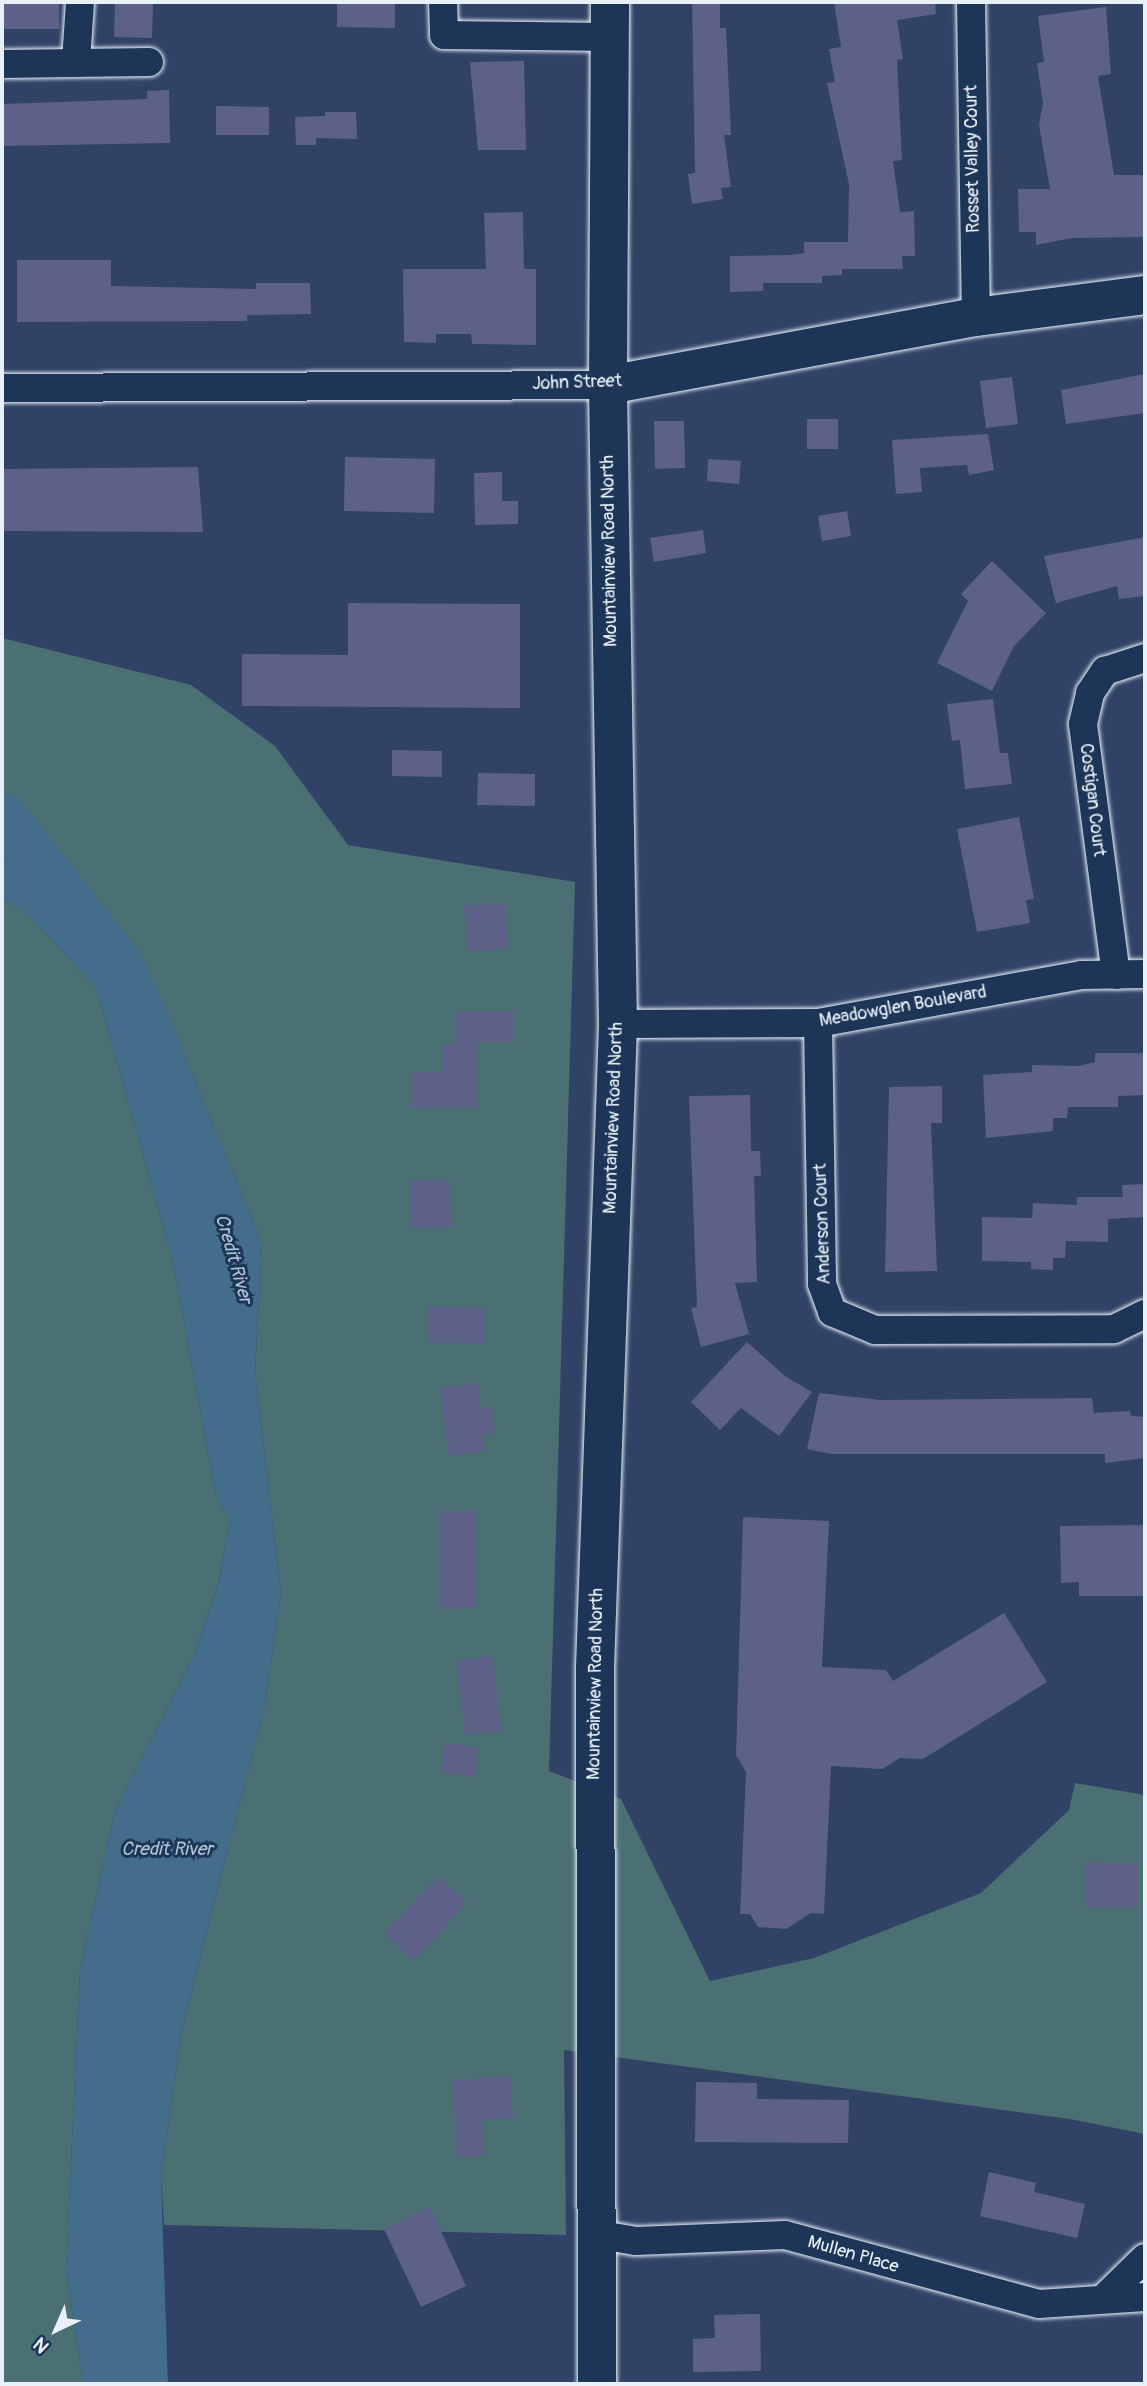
<!DOCTYPE html>
<html>
<head>
<meta charset="utf-8">
<style>
	body { margin:0 }
	#map { position:relative; width:1147px; height:2386px; overflow:hidden; background:#304265; font-family:Pangolin,sans-serif }
	div>[style] { position:absolute }
	.green>* { inset:0; background:#4a7073 }
	.water>* { inset:0; background:#436d8a }
	.river>* { height:47px; margin:-23.5px; padding:0 23.5px; transform-origin:23.5px; border-radius:23.5px; background:#436d8a }
	.building>* { inset:0; background:#5d6187 }
	.roads { filter:drop-shadow(0 0 2px #e8f1f8) drop-shadow(0 0 2px #e8f1f8) }
	.street>* { height:28px; margin:-14px; padding:0 14px; transform-origin:14px; border-radius:14px; background:#1d3557 }
	.secondary>* { height:38px; margin:-19px; padding:0 19px; transform-origin:19px; border-radius:19px; background:#1d3557 }
	span { translate:-50% -50%; white-space:nowrap; text-align:center; line-height:1.15; -webkit-text-stroke:6px #1d3557; paint-order:stroke }
	.street-label { font-size:18px; color:#e8f1f8 }
	.water-label { font-size:19px; color:#aec3d2; font-style:italic }
	.frame { position:absolute; inset:0; border:4px solid #e8f1f8; pointer-events:none }
	.north { position:absolute; left:21px; top:2295px; width:70px; height:70px; -webkit-text-stroke:5px #1d3557; paint-order:stroke; rotate:224deg; font-size:19px; font-weight:700; line-height:28px; text-align:center; color:#e8f1f8 }
	.north::after { content:''; display:block; margin:auto; width:24px; height:32px; background:#e8f1f8; clip-path:polygon(50% 0,100% 100%,50% 72%,0 100%) }
</style>
</head>
<body>
<div id="map">
	<div class="green">
		<div style="clip-path:polygon(2px 638px,191px 685px,275px 746px,348px 845px,575px 882px,549px 1771px,621px 1799px,710px 1981px,814px 1958px,981px 1893px,1069px 1810px,1075px 1783px,1145px 1795px,1145px 2134px,1070px 2119px,564px 2050px,566px 2235px,164px 2225px,161px 2177px,181px 2034px,265px 1704px,281px 1593px,255px 1372px,262px 1243px,179px 1043px,2px 844px)"></div>
		<div style="clip-path:polygon(2px 900px,24px 910px,96px 987px,173px 1262px,216px 1497px,230px 1520px,219px 1581px,194px 1656px,115px 1811px,80px 1970px,66px 2270px,83px 2384px,2px 2384px)"></div>
	</div>
	<div class="water">
		<div style="clip-path:polygon(2px 844px,179px 1043px,262px 1243px,255px 1372px,281px 1593px,265px 1704px,181px 2034px,161px 2177px,168px 2384px,83px 2384px,66px 2270px,80px 1970px,115px 1811px,194px 1656px,219px 1582px,230px 1520px,216px 1497px,173px 1262px,96px 987px,24px 910px,2px 900px)"></div>
	</div>
	<div class="river">
		<div style="left:2px;top:815px;width:191px;rotate:51.8deg"></div>
		<div style="left:120px;top:965px;width:88px;rotate:65.8deg"></div>
	</div>
	<div class="building">
		<div style="clip-path:polygon(2px 2px,59px 2px,59px 29px,2px 29px)"></div>
		<div style="clip-path:polygon(115px 2px,153px 2px,152px 38px,114px 37px)"></div>
		<div style="clip-path:polygon(337px 2px,395px 2px,395px 28px,337px 27px)"></div>
		<div style="clip-path:polygon(692px 2px,720px 2px,720px 28px,726px 28px,731px 135px,724px 135px,731px 187px,721px 188px,723px 199px,692px 204px,688px 174px,695px 173px)"></div>
		<div style="clip-path:polygon(834px 2px,935px 2px,936px 14px,897px 20px,903px 59px,897px 60px,902px 160px,893px 161px,900px 212px,914px 211px,915px 256px,902px 256px,903px 269px,842px 269px,842px 275px,822px 276px,822px 283px,763px 283px,763px 291px,730px 292px,730px 256px,791px 255px,804px 253px,804px 242px,848px 242px,849px 184px,827px 83px,835px 82px,829px 49px,841px 47px)"></div>
		<div style="clip-path:polygon(1106px 7px,1111px 74px,1098px 76px,1114px 175px,1145px 175px,1145px 237px,1072px 238px,1036px 245px,1036px 232px,1019px 232px,1018px 189px,1050px 189px,1039px 125px,1043px 103px,1037px 63px,1044px 62px,1038px 16px)"></div>
		<div style="clip-path:polygon(524px 61px,526px 150px,478px 150px,470px 62px)"></div>
		<div style="clip-path:polygon(169px 90px,170px 143px,2px 146px,2px 104px,147px 99px,147px 91px)"></div>
		<div style="clip-path:polygon(216px 106px,269px 107px,269px 135px,216px 135px)"></div>
		<div style="clip-path:polygon(325px 112px,356px 112px,357px 139px,316px 138px,316px 145px,296px 145px,295px 117px,325px 116px)"></div>
		<div style="clip-path:polygon(523px 212px,524px 269px,536px 269px,536px 345px,472px 344px,471px 334px,436px 334px,436px 343px,404px 342px,403px 269px,486px 269px,484px 213px)"></div>
		<div style="clip-path:polygon(17px 260px,111px 260px,111px 286px,256px 289px,256px 283px,310px 283px,311px 314px,247px 315px,247px 321px,17px 322px)"></div>
		<div style="clip-path:polygon(1145px 374px,1145px 413px,1066px 424px,1061px 390px)"></div>
		<div style="clip-path:polygon(1012px 377px,1018px 424px,986px 428px,980px 381px)"></div>
		<div style="clip-path:polygon(807px 419px,838px 419px,838px 449px,807px 449px)"></div>
		<div style="clip-path:polygon(654px 421px,684px 421px,685px 468px,655px 469px)"></div>
		<div style="clip-path:polygon(988px 434px,994px 470px,969px 475px,967px 465px,920px 468px,922px 492px,896px 494px,892px 440px)"></div>
		<div style="clip-path:polygon(345px 457px,435px 459px,434px 513px,344px 511px)"></div>
		<div style="clip-path:polygon(708px 459px,741px 461px,739px 484px,707px 481px)"></div>
		<div style="clip-path:polygon(198px 467px,203px 532px,2px 531px,2px 469px)"></div>
		<div style="clip-path:polygon(502px 472px,502px 501px,518px 501px,518px 524px,475px 525px,474px 473px)"></div>
		<div style="clip-path:polygon(847px 511px,851px 536px,822px 541px,818px 516px)"></div>
		<div style="clip-path:polygon(703px 530px,706px 553px,654px 562px,650px 538px)"></div>
		<div style="clip-path:polygon(1145px 537px,1145px 596px,1119px 599px,1117px 586px,1056px 603px,1044px 556px)"></div>
		<div style="clip-path:polygon(992px 561px,1046px 613px,1014px 646px,992px 691px,937px 663px,968px 601px,961px 594px)"></div>
		<div style="clip-path:polygon(348px 603px,520px 604px,520px 708px,242px 706px,242px 654px,348px 655px)"></div>
		<div style="clip-path:polygon(993px 699px,1000px 753px,1008px 753px,1012px 784px,965px 789px,960px 740px,952px 741px,947px 704px)"></div>
		<div style="clip-path:polygon(392px 750px,442px 751px,442px 777px,392px 776px)"></div>
		<div style="clip-path:polygon(478px 773px,535px 774px,535px 806px,477px 805px)"></div>
		<div style="clip-path:polygon(1019px 817px,1034px 899px,1026px 900px,1030px 923px,977px 932px,957px 829px)"></div>
		<div style="clip-path:polygon(505px 903px,508px 949px,467px 951px,464px 905px)"></div>
		<div style="clip-path:polygon(456px 1011px,513px 1011px,513px 1042px,477px 1042px,477px 1108px,412px 1108px,412px 1072px,441px 1073px,441px 1044px,456px 1044px)"></div>
		<div style="clip-path:polygon(1095px 1053px,1145px 1053px,1145px 1095px,1118px 1096px,1118px 1107px,1068px 1107px,1067px 1118px,1053px 1118px,1053px 1131px,986px 1138px,983px 1075px,1032px 1072px,1032px 1065px,1079px 1066px,1095px 1062px)"></div>
		<div style="clip-path:polygon(942px 1086px,942px 1123px,931px 1123px,937px 1271px,885px 1272px,889px 1087px)"></div>
		<div style="clip-path:polygon(750px 1095px,751px 1151px,760px 1151px,761px 1176px,754px 1176px,757px 1282px,735px 1283px,749px 1334px,701px 1347px,691px 1308px,697px 1307px,689px 1096px)"></div>
		<div style="clip-path:polygon(410px 1180px,450px 1180px,451px 1228px,411px 1228px)"></div>
		<div style="clip-path:polygon(1145px 1184px,1145px 1217px,1108px 1219px,1108px 1242px,1066px 1241px,1065px 1258px,1053px 1258px,1053px 1270px,1031px 1269px,1031px 1262px,982px 1261px,982px 1217px,1032px 1218px,1033px 1203px,1077px 1205px,1077px 1197px,1123px 1197px,1122px 1185px)"></div>
		<div style="clip-path:polygon(428px 1306px,486px 1308px,485px 1344px,427px 1342px)"></div>
		<div style="clip-path:polygon(747px 1342px,785px 1376px,812px 1392px,779px 1436px,741px 1408px,720px 1430px,691px 1402px)"></div>
		<div style="clip-path:polygon(478px 1383px,481px 1409px,492px 1408px,495px 1434px,483px 1435px,485px 1452px,448px 1456px,440px 1387px)"></div>
		<div style="clip-path:polygon(819px 1393px,881px 1400px,1092px 1398px,1094px 1413px,1130px 1411px,1131px 1416px,1145px 1417px,1145px 1458px,1105px 1463px,1105px 1454px,831px 1454px,807px 1449px)"></div>
		<div style="clip-path:polygon(439px 1511px,475px 1511px,476px 1608px,440px 1609px)"></div>
		<div style="clip-path:polygon(743px 1517px,829px 1521px,822px 1667px,886px 1670px,893px 1681px,1004px 1613px,1047px 1682px,923px 1759px,900px 1758px,882px 1769px,831px 1766px,824px 1914px,811px 1913px,786px 1929px,758px 1927px,750px 1914px,740px 1914px,746px 1772px,736px 1755px)"></div>
		<div style="clip-path:polygon(1145px 1525px,1145px 1596px,1079px 1596px,1079px 1582px,1061px 1583px,1060px 1526px)"></div>
		<div style="clip-path:polygon(493px 1656px,501px 1731px,465px 1735px,456px 1660px)"></div>
		<div style="clip-path:polygon(444px 1743px,478px 1747px,475px 1777px,441px 1773px)"></div>
		<div style="clip-path:polygon(1085px 1862px,1137px 1863px,1137px 1908px,1085px 1907px)"></div>
		<div style="clip-path:polygon(438px 1876px,467px 1903px,414px 1961px,384px 1934px)"></div>
		<div style="clip-path:polygon(510px 2076px,513px 2119px,482px 2120px,484px 2156px,457px 2158px,452px 2080px)"></div>
		<div style="clip-path:polygon(696px 2082px,757px 2083px,757px 2099px,849px 2100px,848px 2143px,695px 2142px)"></div>
		<div style="clip-path:polygon(989px 2172px,1036px 2183px,1034px 2192px,1085px 2204px,1077px 2238px,980px 2216px)"></div>
		<div style="clip-path:polygon(430px 2207px,466px 2286px,421px 2307px,384px 2229px)"></div>
		<div style="clip-path:polygon(760px 2314px,761px 2371px,693px 2372px,693px 2339px,715px 2338px,714px 2315px)"></div>
	</div>
	<div class="roads">
		<div class="street">
			<div style="left:443px;top:2px;width:33px;rotate:88deg"></div>
			<div style="left:444px;top:35px;width:167px;rotate:0.7deg"></div>
			<div style="left:971px;top:2px;width:315px;rotate:89.1deg"></div>
			<div style="left:76px;top:61px;width:59px;rotate:-86.1deg"></div>
			<div style="left:2px;top:64px;width:147px;rotate:-0.8deg"></div>
			<div style="left:2px;top:388px;width:606px;rotate:-0.28deg"></div>
			<div style="left:1116px;top:975px;width:253px;rotate:-97.5deg"></div>
			<div style="left:1083px;top:724px;width:32px;rotate:-77deg"></div>
			<div style="left:1090px;top:693px;width:27px;rotate:-56deg"></div>
			<div style="left:1105px;top:671px;width:42px;rotate:-18deg"></div>
			<div style="left:818px;top:1023px;width:261px;rotate:89.1deg"></div>
			<div style="left:822px;top:1284px;width:30px;rotate:70deg"></div>
			<div style="left:832px;top:1312px;width:47px;rotate:22.7deg"></div>
			<div style="left:875px;top:1330px;width:239px;rotate:-0.2deg"></div>
			<div style="left:1114px;top:1329px;width:34px;rotate:-26deg"></div>
			<div style="left:618px;top:1024px;width:200px;rotate:-0.3deg"></div>
			<div style="left:818px;top:1023px;width:268px;rotate:-10.3deg"></div>
			<div style="left:1082px;top:975px;width:63px;rotate:-0.9deg"></div>
			<div style="left:595px;top:2234px;width:42px;rotate:9.7deg"></div>
			<div style="left:636px;top:2241px;width:149px;rotate:-2.3deg"></div>
			<div style="left:785px;top:2235px;width:263px;rotate:15.2deg"></div>
			<div style="left:1039px;top:2304px;width:106px;rotate:-3.8deg"></div>
			<div style="left:1106px;top:2296px;width:54px;rotate:-44.3deg"></div>
		</div>
		<div class="secondary">
			<div style="left:608px;top:385px;width:374px;rotate:-10.5deg"></div>
			<div style="left:976px;top:317px;width:170px;rotate:-7.4deg"></div>
			<div style="left:597px;top:2384px;width:716px;rotate:-90.16deg"></div>
			<div style="left:595px;top:1668px;width:644px;rotate:-87.95deg"></div>
			<div style="left:618px;top:1024px;width:639px;rotate:-90.9deg"></div>
			<div style="left:608px;top:385px;width:383px;rotate:-89.7deg"></div>
		</div>
	</div>
	<div class="street-label">
		<span style="left:973px;top:159px;rotate:-91deg">Rosset Valley Court</span>
		<span style="left:577px;top:383px;rotate:-2deg">John Street</span>
		<span style="left:610px;top:551px;rotate:-91deg">Mountainview Road North</span>
		<span style="left:1092px;top:800px;rotate:83deg">Costigan Court</span>
		<span style="left:903px;top:1007px;rotate:-10deg">Meadowglen Boulevard</span>
		<span style="left:614px;top:1118px;rotate:-88deg">Mountainview Road North</span>
		<span style="left:823px;top:1224px;rotate:-92deg">Anderson Court</span>
		<span style="left:596px;top:1684px;rotate:-89deg">Mountainview Road North</span>
		<span style="left:853px;top:2255px;rotate:16deg">Mullen Place</span>
	</div>
	<div class="water-label">
		<span style="left:233px;top:1259px;rotate:74deg">Credit River</span>
		<span style="left:167px;top:1850px">Credit River</span>
	</div>
	<div class="frame"></div>
	<div class="north">N</div>
</div>
</body>
</html>
